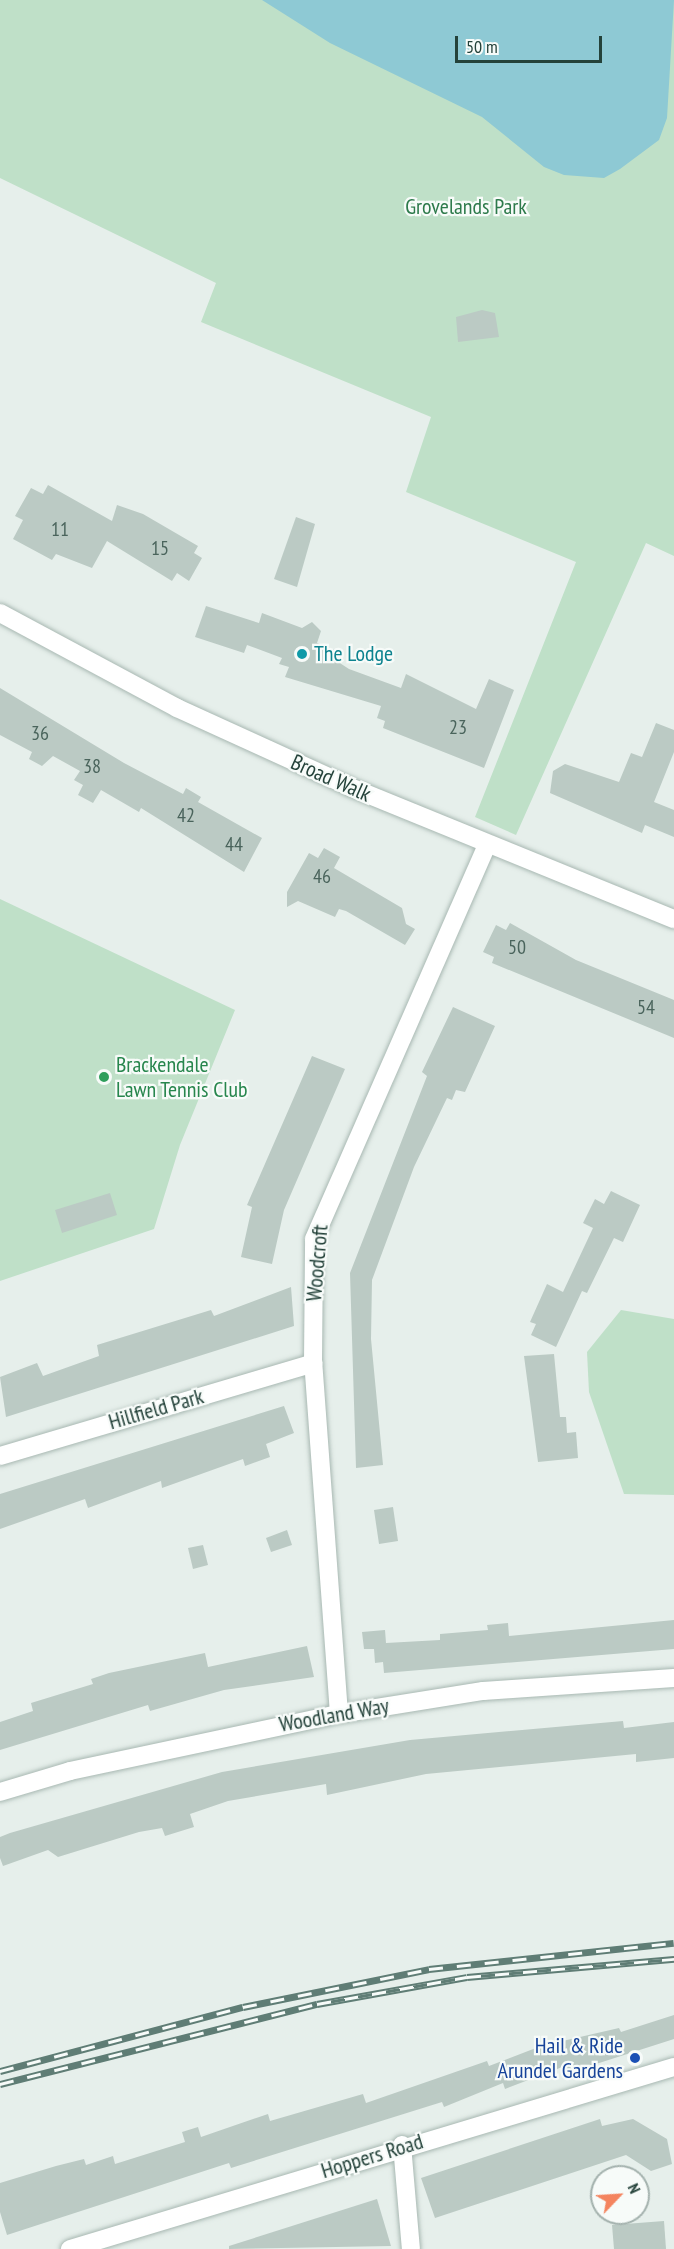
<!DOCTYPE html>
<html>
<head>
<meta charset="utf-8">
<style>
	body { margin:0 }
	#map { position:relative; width:674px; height:2249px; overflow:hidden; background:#e6efeb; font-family:"PT Sans Narrow",sans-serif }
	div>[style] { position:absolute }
	.green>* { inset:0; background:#bfe0c8 }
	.water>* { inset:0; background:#8ec9d4 }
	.building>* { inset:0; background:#bbcac4 }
	.roads { filter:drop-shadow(0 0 2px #a8b8b2) drop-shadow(0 0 2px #a8b8b2) }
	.minor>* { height:18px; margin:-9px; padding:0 9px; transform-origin:9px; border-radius:9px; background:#fff }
	.rail>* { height:7px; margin-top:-3.5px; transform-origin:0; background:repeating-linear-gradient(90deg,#f7fbf9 0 14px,#5f7d75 0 28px); box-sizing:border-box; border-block:2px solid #5f7d75 }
	.dots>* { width:16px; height:16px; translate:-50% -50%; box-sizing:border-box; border:3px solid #f7fbf9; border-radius:50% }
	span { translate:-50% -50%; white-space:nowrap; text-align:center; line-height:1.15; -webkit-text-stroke:4.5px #f7fbf9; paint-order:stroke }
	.number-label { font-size:20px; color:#4a645c }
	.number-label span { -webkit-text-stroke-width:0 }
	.park-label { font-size:22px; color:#2d7a4b }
	.culture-label { font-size:22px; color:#0d838f }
	.left { translate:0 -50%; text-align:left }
	.street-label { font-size:22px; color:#24423a }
	.leisure-label { font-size:22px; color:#27864d }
	.transit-label { font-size:22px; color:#164399 }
	.right { translate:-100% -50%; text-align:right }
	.north { position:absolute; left:590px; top:2165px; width:60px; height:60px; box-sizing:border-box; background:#f7fbf9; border:2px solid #a3b1ad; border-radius:50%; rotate:65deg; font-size:16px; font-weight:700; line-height:24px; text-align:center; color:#24423a }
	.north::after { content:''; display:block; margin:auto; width:21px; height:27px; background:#f4845f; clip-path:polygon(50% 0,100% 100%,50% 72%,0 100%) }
	.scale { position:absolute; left:455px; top:36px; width:147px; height:27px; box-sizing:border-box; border:3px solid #24423a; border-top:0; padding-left:8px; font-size:18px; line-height:21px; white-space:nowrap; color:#24423a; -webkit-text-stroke:4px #f7fbf9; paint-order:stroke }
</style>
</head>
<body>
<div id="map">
	<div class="green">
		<div style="clip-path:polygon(0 0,674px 0,674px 556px,646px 543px,516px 835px,475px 817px,576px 562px,406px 492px,431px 417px,201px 322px,216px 283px,0 178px)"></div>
		<div style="clip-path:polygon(0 899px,235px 1010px,180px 1145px,154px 1229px,0 1281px)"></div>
		<div style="clip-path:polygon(621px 1310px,674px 1319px,674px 1495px,624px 1494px,589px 1392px,587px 1352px)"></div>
	</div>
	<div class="water">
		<div style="clip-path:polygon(262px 0,674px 0,667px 118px,659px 140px,620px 169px,604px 178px,564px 175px,544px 167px,482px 117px,330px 43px)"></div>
	</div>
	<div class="building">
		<div style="clip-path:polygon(482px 310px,495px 313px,499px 337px,458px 342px,456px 317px)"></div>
		<div style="clip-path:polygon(48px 485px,112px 521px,117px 505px,143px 514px,198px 546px,194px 553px,202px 558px,189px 581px,177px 573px,172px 581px,107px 541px,92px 568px,56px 554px,52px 560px,13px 539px,23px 520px,15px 516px,31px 488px,43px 494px)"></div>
		<div style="clip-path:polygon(296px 517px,315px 524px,297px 587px,274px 579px)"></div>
		<div style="clip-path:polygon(206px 606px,259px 623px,262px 613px,302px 628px,312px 622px,321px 631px,317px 643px,335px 650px,332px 658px,349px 669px,401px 688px,406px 674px,476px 709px,489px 679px,514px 690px,484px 768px,383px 728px,385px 721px,377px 718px,381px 706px,285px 677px,289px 667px,279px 664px,282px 658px,247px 645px,244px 653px,195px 637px)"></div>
		<div style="clip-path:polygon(0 688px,124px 763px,183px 794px,186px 788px,201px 797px,198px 802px,262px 838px,244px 872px,141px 808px,139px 812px,101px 790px,93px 803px,78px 795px,83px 785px,74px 780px,80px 771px,53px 756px,42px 766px,29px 759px,32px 752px,0 735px)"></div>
		<div style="clip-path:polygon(656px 723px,674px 730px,674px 752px,654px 802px,674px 810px,674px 837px,645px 825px,642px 833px,550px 793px,553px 771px,565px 764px,619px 782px,631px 753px,642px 757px)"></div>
		<div style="clip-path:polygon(324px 848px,340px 857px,334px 868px,402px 908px,406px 924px,415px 929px,405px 945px,346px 911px,339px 909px,335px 917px,298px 901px,287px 907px,287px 892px,309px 853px,318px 858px)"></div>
		<div style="clip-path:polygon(510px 923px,576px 960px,674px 1000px,674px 1038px,492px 963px,494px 957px,483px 952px,496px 925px,506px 930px)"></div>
		<div style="clip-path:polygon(453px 1007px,495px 1026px,465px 1092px,456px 1090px,452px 1100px,447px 1098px,414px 1167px,372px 1280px,371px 1339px,383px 1465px,356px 1468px,350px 1273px,427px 1076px,422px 1072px)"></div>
		<div style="clip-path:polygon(312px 1056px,345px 1069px,284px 1210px,272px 1264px,241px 1257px,252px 1207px,247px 1205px)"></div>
		<div style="clip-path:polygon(611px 1191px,640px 1205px,623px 1242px,614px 1238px,587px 1293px,582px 1291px,556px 1347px,531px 1335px,536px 1324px,530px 1322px,547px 1284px,563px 1292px,593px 1228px,583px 1223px,595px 1199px,604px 1204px)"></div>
		<div style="clip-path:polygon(110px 1193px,117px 1215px,62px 1233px,55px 1210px)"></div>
		<div style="clip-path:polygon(291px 1287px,294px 1326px,6px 1417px,0 1377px,37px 1363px,43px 1376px,99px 1356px,97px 1345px,211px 1310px,214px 1316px)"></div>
		<div style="clip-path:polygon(554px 1354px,560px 1417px,566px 1417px,567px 1433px,576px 1432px,578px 1458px,538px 1462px,524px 1356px)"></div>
		<div style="clip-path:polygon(284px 1406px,294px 1433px,266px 1444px,270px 1457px,245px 1466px,243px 1459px,162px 1488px,161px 1481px,88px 1508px,85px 1499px,0 1529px,0 1494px)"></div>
		<div style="clip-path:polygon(393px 1507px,398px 1541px,379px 1544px,374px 1510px)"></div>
		<div style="clip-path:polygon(287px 1530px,292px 1545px,271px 1552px,266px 1538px)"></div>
		<div style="clip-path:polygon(203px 1545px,208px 1565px,193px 1569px,188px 1548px)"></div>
		<div style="clip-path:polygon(674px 1620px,674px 1649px,384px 1673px,383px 1662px,375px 1663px,374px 1649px,364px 1649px,362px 1632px,385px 1630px,386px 1643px,440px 1640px,440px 1634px,488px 1630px,487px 1625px,508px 1623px,509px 1636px)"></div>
		<div style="clip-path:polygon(307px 1646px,314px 1677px,224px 1690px,150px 1711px,148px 1705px,0 1750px,0 1722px,33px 1711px,31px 1703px,93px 1684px,91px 1679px,109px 1673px,205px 1653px,208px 1667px)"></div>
		<div style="clip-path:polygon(623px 1721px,624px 1728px,674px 1722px,674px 1758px,636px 1762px,636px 1754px,426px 1774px,327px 1795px,326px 1784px,228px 1801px,190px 1814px,194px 1827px,165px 1836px,162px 1828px,139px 1832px,58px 1857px,48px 1850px,3px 1866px,0 1858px,0 1837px,10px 1833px,222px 1772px,410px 1740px)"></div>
		<div style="clip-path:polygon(674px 2015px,674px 2039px,596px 2064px,566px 2073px,565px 2066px,505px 2089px,503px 2083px,444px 2107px,442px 2102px,231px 2168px,229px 2163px,7px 2235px,0 2212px,0 2183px,56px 2166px,84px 2159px,86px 2165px,113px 2156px,115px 2164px,185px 2142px,182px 2132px,198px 2127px,201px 2137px,268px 2114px,270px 2121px,363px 2094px,366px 2103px,487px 2061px,489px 2066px,541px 2046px,619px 2028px,621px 2032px)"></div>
		<div style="clip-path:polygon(600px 2119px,602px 2126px,633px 2119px,667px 2139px,672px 2164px,651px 2171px,626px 2155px,435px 2218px,421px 2178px)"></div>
		<div style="clip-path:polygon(377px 2199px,391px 2246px,229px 2249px,229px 2246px)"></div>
		<div style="clip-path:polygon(664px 2221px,666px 2249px,614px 2249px,612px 2225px)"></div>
	</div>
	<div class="roads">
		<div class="minor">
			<div style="left:0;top:613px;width:201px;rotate:28.2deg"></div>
			<div style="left:177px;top:708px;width:190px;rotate:24.5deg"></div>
			<div style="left:350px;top:787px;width:350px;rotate:22.2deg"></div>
			<div style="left:0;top:1456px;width:327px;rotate:-16.5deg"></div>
			<div style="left:339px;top:1714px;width:352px;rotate:-94.2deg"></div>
			<div style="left:313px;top:1363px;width:124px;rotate:-89.5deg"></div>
			<div style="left:314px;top:1239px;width:428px;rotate:-66.3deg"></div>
			<div style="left:0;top:1792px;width:73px;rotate:-16.7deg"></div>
			<div style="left:70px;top:1771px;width:275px;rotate:-12deg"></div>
			<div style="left:339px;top:1714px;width:146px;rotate:-9.1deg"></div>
			<div style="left:483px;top:1691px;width:191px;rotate:-3.9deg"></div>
			<div style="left:402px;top:2145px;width:104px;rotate:85.1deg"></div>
			<div style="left:70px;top:2249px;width:631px;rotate:-16.77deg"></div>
		</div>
	</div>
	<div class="rail">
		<div style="left:0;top:2071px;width:251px;rotate:-14.8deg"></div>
		<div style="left:243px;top:2007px;width:190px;rotate:-11.5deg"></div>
		<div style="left:429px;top:1969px;width:246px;rotate:-6.1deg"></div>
		<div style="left:0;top:2084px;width:327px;rotate:-14.2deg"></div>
		<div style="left:317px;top:2004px;width:152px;rotate:-10.2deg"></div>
		<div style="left:467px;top:1977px;width:208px;rotate:-5deg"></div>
	</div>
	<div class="dots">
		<div style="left:302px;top:654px;background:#0f9aa8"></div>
		<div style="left:104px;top:1077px;background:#2e9e5b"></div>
		<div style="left:635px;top:2058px;background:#1a4fb4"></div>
	</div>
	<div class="number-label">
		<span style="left:60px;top:529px">11</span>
		<span style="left:160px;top:548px">15</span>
		<span style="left:458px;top:727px">23</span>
		<span style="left:40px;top:733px">36</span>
		<span style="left:92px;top:766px">38</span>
		<span style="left:186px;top:815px">42</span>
		<span style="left:234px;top:844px">44</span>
		<span style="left:322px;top:876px">46</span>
		<span style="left:517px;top:947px">50</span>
		<span style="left:646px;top:1007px">54</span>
	</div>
	<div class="park-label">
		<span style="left:466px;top:207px">Grovelands Park</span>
	</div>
	<div class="culture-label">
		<span class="left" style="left:314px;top:654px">The Lodge</span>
	</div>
	<div class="street-label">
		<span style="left:331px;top:778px;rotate:24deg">Broad Walk</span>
		<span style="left:317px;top:1263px;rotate:-85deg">Woodcroft</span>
		<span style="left:156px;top:1409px;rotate:-16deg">Hillfield Park</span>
		<span style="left:334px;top:1715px;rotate:-10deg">Woodland Way</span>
		<span style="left:372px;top:2156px;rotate:-17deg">Hoppers Road</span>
	</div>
	<div class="leisure-label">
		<span class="left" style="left:116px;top:1077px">Brackendale<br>Lawn Tennis Club</span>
	</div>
	<div class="transit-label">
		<span class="right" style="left:623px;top:2058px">Hail &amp; Ride<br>Arundel Gardens</span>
	</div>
	<div class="north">N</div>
	<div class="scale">50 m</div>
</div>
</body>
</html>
